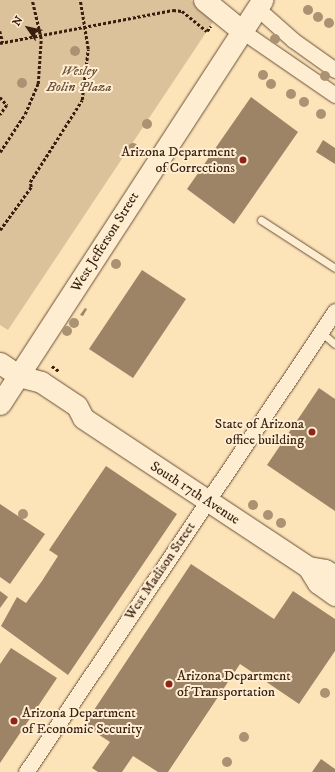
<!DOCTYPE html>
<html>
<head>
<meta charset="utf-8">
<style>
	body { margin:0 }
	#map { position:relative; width:335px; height:772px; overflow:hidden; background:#fde3b8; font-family:"IM FELL DW Pica",serif }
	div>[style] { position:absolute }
	.green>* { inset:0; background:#dbc29b }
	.building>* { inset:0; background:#9e8467 }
	.path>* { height:2.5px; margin-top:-1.25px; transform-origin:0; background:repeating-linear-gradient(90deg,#371e0f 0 3px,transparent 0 5px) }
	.roads { filter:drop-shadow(0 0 1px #684f39) drop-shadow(0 0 1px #684f39) }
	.lane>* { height:7px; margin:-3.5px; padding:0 3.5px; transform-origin:3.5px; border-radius:3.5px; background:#feedd1 }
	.street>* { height:15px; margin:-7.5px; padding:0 7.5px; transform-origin:7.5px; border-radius:7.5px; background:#feedd1 }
	.secondary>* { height:21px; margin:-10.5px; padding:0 10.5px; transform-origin:10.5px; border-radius:10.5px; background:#feedd1 }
	.trees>* { width:10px; height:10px; margin:-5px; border-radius:50%; background:#ab9272 }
	.dots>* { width:11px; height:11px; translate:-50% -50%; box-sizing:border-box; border:2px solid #feedd1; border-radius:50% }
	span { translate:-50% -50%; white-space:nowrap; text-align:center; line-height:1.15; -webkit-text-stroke:4px #feedd1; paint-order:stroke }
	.park-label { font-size:14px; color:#684f39; font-style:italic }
	.poi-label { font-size:14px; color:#371e0f }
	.right { translate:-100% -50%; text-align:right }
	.left { translate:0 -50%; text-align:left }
	.street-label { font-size:14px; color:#371e0f }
	.north { position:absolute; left:8px; top:8px; width:40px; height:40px; -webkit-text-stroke:3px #feedd1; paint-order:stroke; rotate:304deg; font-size:11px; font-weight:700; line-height:16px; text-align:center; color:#371e0f }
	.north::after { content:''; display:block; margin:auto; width:14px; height:18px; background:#371e0f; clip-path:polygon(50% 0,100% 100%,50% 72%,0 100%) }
</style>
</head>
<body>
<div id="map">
	<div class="green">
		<div style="clip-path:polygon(0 0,191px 0,213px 22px,8px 330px,0 325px)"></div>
	</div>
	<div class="building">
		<div style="clip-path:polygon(251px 97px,298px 132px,234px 224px,187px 189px)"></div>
		<div style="clip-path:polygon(323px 140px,335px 148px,335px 164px,316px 152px)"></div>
		<div style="clip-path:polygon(142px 270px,186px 299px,133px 378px,89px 349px)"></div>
		<div style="clip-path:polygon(85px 308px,87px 309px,83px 316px,80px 315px)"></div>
		<div style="clip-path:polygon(319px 388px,335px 399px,335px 511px,267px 465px)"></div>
		<div style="clip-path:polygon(106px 466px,177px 514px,68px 675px,1px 626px,17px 597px,26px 603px,42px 581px,58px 556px,49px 550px)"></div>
		<div style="clip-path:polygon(0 504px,45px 534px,10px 584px,0 577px)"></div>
		<div style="clip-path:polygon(191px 564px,274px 619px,293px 591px,335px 619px,335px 651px,299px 704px,240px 664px,168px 772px,158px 772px,133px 756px,122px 772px,98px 772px,92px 768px,110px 742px,84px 725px)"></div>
		<div style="clip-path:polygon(0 591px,8px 597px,0 608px)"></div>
		<div style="clip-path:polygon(11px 648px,57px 678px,0 763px,0 664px)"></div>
		<div style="clip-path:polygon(321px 759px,335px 769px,335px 772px,312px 772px)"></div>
	</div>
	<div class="path">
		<div style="left:0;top:31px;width:12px;rotate:76deg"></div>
		<div style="left:0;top:43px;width:176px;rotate:-10.8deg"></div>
		<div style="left:173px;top:10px;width:9px;rotate:6deg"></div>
		<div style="left:182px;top:11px;width:32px;rotate:39deg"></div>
		<div style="left:207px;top:31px;width:6px;rotate:-51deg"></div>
		<div style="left:0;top:97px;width:11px;rotate:49deg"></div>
		<div style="left:7px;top:105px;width:12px;rotate:125deg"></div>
		<div style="left:0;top:152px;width:45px;rotate:-56.7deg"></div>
		<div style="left:25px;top:114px;width:33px;rotate:-67deg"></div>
		<div style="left:38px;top:84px;width:45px;rotate:-86.2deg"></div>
		<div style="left:41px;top:39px;width:40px;rotate:-103deg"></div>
		<div style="left:0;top:230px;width:53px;rotate:-54.2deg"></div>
		<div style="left:31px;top:187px;width:5px;rotate:-101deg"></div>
		<div style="left:30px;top:182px;width:97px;rotate:-57.6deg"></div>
		<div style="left:82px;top:100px;width:51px;rotate:-83.3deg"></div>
		<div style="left:88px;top:49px;width:50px;rotate:-99.3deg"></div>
		<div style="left:52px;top:366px;width:9px;rotate:36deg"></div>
	</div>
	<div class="roads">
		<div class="lane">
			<div style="left:261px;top:220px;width:88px;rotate:33deg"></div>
			<div style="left:321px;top:332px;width:18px;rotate:41deg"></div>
		</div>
		<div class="street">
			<div style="left:257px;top:8px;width:48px;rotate:41.6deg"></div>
			<div style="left:293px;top:40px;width:52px;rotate:35.5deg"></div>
			<div style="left:242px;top:31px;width:113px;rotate:34.5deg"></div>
			<div style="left:26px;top:772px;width:555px;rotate:-56.17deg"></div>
		</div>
		<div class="secondary">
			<div style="left:204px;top:0;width:49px;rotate:39.2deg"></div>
			<div style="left:0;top:363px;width:23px;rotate:34deg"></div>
			<div style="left:19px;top:376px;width:23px;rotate:15deg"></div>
			<div style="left:41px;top:382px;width:43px;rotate:33.7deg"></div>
			<div style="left:77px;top:406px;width:13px;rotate:63deg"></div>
			<div style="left:83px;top:418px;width:270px;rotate:33.5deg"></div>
			<div style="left:308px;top:567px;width:19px;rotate:58deg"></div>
			<div style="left:318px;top:583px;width:21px;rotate:35deg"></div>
			<div style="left:0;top:404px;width:482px;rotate:-57deg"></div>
			<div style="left:308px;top:567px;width:17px;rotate:10deg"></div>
			<div style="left:325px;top:570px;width:12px;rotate:31deg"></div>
		</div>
	</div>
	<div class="trees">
		<div style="left:308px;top:10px"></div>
		<div style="left:318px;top:17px"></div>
		<div style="left:329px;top:23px"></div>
		<div style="left:275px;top:39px"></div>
		<div style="left:75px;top:51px"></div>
		<div style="left:263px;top:75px"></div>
		<div style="left:325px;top:76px"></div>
		<div style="left:22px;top:83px"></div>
		<div style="left:271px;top:84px"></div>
		<div style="left:291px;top:94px"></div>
		<div style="left:304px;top:102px"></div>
		<div style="left:321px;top:114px"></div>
		<div style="left:147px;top:124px"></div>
		<div style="left:133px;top:148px"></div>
		<div style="left:116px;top:264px"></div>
		<div style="left:74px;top:323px"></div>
		<div style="left:67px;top:331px"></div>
		<div style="left:253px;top:505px"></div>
		<div style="left:23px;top:514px"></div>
		<div style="left:268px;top:515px"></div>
		<div style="left:281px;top:523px"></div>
		<div style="left:325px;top:693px"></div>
		<div style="left:244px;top:737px"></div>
		<div style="left:227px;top:762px"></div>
	</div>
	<div class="dots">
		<div style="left:243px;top:160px;background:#8f2418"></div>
		<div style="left:312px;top:432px;background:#8f2418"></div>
		<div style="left:169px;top:684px;background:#8f2418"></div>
		<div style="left:14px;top:721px;background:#8f2418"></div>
	</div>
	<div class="park-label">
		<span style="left:79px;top:79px">Wesley<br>Bolin Plaza</span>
	</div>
	<div class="poi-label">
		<span class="right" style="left:235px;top:160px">Arizona Department<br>of Corrections</span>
		<span class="right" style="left:304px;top:432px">State of Arizona<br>office building</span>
		<span class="left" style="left:177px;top:684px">Arizona Department<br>of Transportation</span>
		<span class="left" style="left:22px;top:721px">Arizona Department<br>of Economic Security</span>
	</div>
	<div class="street-label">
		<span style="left:105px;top:242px;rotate:-58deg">West Jefferson Street</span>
		<span style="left:195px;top:493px;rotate:33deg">South 17th Avenue</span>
		<span style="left:160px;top:571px;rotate:-56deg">West Madison Street</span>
	</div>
	<div class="north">N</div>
</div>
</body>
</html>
